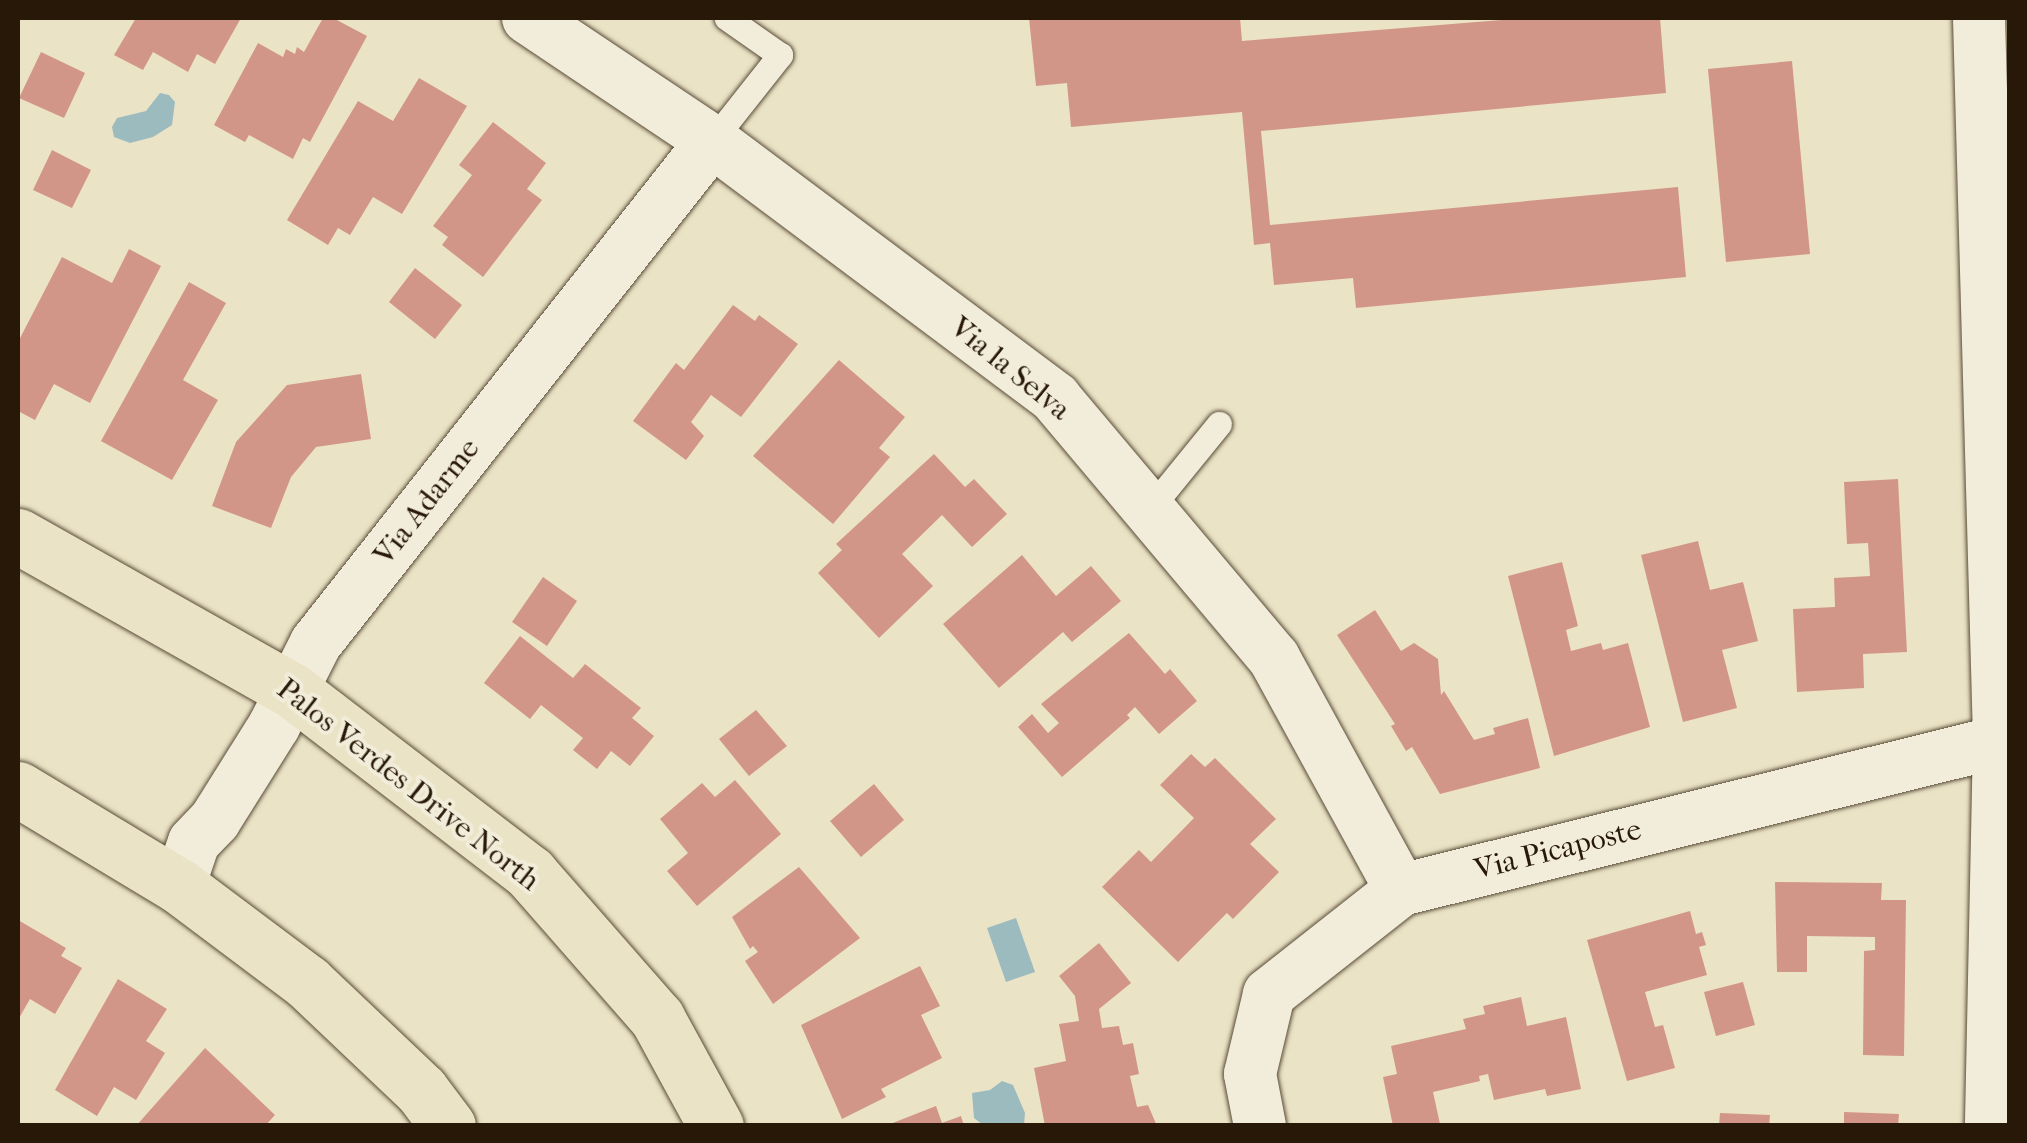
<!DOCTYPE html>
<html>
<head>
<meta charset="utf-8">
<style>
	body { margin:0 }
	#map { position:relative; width:2027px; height:1143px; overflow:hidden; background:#ebe3c6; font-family:"IM FELL French Canon",serif }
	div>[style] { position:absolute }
	.water>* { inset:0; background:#9cbbbf }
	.building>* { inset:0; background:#d29689 }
	.roads { filter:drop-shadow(0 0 2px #594b37) drop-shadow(0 0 2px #594b37) }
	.service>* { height:25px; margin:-12.5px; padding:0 12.5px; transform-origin:12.5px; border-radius:12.5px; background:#f2edda }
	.minor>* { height:52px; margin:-26px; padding:0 26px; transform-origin:26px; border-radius:26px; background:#f2edda }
	.primary>* { height:55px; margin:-27.5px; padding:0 27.5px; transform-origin:27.5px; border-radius:27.5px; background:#ebe3c6 }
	span { translate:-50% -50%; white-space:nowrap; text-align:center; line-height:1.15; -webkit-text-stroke:8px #f2edda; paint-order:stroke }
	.street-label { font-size:30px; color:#281807 }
	.frame { position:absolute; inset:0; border:20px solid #281807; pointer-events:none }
</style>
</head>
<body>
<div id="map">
	<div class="water">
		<div style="clip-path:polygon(160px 93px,169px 95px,175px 102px,172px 125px,153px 137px,130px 143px,114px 137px,112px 127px,117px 118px,146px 111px)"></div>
		<div style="clip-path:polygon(1016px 918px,1035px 972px,1006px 982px,987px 928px)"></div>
		<div style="clip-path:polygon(1002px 1081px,1013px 1085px,1025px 1113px,1024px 1125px,983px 1125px,974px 1118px,972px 1093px,990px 1090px)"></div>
	</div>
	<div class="building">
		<div style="clip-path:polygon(136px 18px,241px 18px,215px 64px,197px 54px,188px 72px,153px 52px,143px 70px,114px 55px)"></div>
		<div style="clip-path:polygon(323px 18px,333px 18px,367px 36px,310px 142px,303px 138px,293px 159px,249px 135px,245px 142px,214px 125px,258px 43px,283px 57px,286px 49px,295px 54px,297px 47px,304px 52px)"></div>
		<div style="clip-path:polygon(1029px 18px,1240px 18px,1242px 41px,1526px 18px,1660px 18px,1666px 93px,1261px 131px,1270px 225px,1678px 187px,1686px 277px,1356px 308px,1353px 278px,1274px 285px,1270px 243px,1254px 245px,1242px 112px,1071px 127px,1067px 83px,1036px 86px)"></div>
		<div style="clip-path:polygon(41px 52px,85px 73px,64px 118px,19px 98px)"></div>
		<div style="clip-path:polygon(1792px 61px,1810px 254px,1726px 262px,1708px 69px)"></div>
		<div style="clip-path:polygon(419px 78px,467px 106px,402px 214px,373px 197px,350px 235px,338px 228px,328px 245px,287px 220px,358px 101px,393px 121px)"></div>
		<div style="clip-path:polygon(493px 122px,546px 163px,527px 189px,542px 200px,483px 277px,442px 245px,448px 237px,433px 226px,472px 175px,459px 165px)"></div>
		<div style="clip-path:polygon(52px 150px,91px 170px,72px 208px,33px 190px)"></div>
		<div style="clip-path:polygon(129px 249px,161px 266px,90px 403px,54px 384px,35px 420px,18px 411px,18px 342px,62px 257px,112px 283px)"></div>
		<div style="clip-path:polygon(415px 268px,462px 305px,435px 339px,389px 302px)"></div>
		<div style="clip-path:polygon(189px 282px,226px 303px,183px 380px,218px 400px,172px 480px,101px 441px)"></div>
		<div style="clip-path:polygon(733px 305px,755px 321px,759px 315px,798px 344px,741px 417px,711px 395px,691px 422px,704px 436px,686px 460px,633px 421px,676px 363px,684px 370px)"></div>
		<div style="clip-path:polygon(839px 360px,905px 417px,879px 448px,890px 457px,833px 524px,753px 456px)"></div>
		<div style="clip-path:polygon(361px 374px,371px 439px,316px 447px,291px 477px,271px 528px,212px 506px,236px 442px,287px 385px)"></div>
		<div style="clip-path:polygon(934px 454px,965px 487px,974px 479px,1007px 514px,972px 547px,942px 515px,902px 554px,933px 586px,879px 638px,818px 573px,842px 550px,836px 544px)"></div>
		<div style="clip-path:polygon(1898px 479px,1907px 652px,1863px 654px,1864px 688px,1797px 692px,1793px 609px,1835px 607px,1834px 578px,1870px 576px,1868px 543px,1847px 544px,1844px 482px)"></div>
		<div style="clip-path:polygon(1698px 541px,1710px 590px,1743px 582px,1758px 641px,1722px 650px,1737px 708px,1683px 722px,1641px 555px)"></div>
		<div style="clip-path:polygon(1022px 555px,1056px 596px,1091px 566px,1121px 601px,1072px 642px,1063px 632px,999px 688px,943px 624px)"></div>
		<div style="clip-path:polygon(1562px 562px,1578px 626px,1566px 630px,1571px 651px,1601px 643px,1603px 650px,1628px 643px,1650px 727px,1554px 756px,1508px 576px)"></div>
		<div style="clip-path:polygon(543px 577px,577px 601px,547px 646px,512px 622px)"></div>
		<div style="clip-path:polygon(1375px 610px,1401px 651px,1414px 643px,1438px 659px,1441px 695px,1444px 691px,1474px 740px,1495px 734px,1493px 728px,1528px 718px,1540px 768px,1440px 794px,1412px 747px,1406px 751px,1391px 726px,1395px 724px,1337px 635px)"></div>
		<div style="clip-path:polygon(1129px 633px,1165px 674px,1170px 669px,1197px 701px,1159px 734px,1135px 707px,1127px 715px,1130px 718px,1062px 777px,1018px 727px,1032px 714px,1048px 733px,1059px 723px,1041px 704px)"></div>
		<div style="clip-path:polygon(520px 636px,573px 678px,585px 664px,641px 708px,632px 718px,654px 736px,630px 766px,611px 751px,597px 769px,573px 750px,583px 738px,541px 705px,530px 719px,484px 683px)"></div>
		<div style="clip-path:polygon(756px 710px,787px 746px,749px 776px,719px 739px)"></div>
		<div style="clip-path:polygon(1191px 754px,1205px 767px,1215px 758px,1276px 819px,1250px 844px,1279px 872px,1233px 919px,1227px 913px,1178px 962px,1102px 887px,1139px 850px,1151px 862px,1194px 818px,1160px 785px)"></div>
		<div style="clip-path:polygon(735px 780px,781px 834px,697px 906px,667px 871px,688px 853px,660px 819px,702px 783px,715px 797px)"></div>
		<div style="clip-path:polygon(874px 784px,904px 820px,861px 857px,830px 821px)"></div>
		<div style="clip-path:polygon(799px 867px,860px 938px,773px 1004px,745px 961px,758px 952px,753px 946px,750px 949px,732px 917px)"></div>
		<div style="clip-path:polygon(1775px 882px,1882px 883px,1881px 900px,1906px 900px,1904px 1056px,1863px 1055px,1864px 951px,1875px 950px,1875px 937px,1807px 936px,1807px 972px,1777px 972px)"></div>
		<div style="clip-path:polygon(1690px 911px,1696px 934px,1702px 932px,1706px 945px,1699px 947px,1707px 975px,1645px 992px,1655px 1027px,1663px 1025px,1675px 1068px,1627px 1081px,1587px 940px)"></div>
		<div style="clip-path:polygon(18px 920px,66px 948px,61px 956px,82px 968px,55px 1014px,30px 999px,18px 1020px)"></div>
		<div style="clip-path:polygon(1099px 943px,1131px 983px,1099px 1009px,1102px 1028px,1119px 1026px,1123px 1045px,1133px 1043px,1139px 1074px,1130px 1076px,1137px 1107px,1148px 1105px,1157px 1126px,1045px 1126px,1034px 1068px,1066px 1061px,1059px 1024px,1079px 1021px,1075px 996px,1059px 976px)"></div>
		<div style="clip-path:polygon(920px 966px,940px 1006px,921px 1015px,942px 1058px,881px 1089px,886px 1097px,842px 1119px,801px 1025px)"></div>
		<div style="clip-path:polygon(118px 979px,167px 1009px,146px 1041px,165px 1053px,136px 1100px,114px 1087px,97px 1116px,55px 1090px)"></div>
		<div style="clip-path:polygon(1743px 982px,1755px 1025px,1716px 1036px,1704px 992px)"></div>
		<div style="clip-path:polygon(1521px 997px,1527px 1026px,1566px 1017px,1581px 1089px,1547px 1096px,1545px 1089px,1494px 1100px,1488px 1074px,1479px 1076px,1480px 1081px,1433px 1092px,1440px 1124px,1393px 1126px,1383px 1077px,1397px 1074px,1391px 1046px,1466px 1029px,1463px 1019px,1485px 1014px,1483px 1006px)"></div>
		<div style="clip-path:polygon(205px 1048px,275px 1115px,265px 1126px,136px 1126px)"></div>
		<div style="clip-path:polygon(936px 1106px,942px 1123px,961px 1116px,964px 1126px,885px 1126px)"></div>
		<div style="clip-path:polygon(1844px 1112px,1899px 1114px,1898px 1126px,1844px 1126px)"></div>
		<div style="clip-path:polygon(1720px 1113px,1770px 1115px,1769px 1126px,1719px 1126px)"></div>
	</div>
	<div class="roads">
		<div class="service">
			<div style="left:712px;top:141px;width:110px;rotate:-51.7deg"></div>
			<div style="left:780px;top:55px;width:65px;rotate:-145.1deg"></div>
			<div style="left:1149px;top:510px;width:111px;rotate:-50.9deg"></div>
		</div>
		<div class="minor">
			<div style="left:528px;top:18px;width:221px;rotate:33.8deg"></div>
			<div style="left:712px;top:141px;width:429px;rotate:36.8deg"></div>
			<div style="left:1055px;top:398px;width:340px;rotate:49.9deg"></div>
			<div style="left:1274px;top:658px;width:264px;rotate:61.3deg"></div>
			<div style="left:1979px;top:18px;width:722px;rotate:88.41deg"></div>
			<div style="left:1999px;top:740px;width:386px;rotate:91.2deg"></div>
			<div style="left:179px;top:886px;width:46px;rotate:-71.2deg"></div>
			<div style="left:194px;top:842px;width:30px;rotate:-46deg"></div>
			<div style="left:215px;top:820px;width:111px;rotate:-57.9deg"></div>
			<div style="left:274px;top:726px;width:93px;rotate:-63.2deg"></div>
			<div style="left:316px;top:643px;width:639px;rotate:-51.73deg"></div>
			<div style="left:1260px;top:1126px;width:53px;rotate:-100.9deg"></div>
			<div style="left:1250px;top:1074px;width:82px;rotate:-76.6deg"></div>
			<div style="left:1269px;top:994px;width:168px;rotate:-38.2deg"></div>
			<div style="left:1401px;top:890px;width:627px;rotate:-13.93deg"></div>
		</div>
		<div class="primary">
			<div style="left:18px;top:536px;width:316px;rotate:29.4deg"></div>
			<div style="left:293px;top:691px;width:299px;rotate:37.5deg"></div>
			<div style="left:530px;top:873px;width:193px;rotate:48.8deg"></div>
			<div style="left:657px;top:1018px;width:123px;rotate:61.4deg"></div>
			<div style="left:18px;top:789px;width:188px;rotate:31.1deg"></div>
			<div style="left:179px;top:886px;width:160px;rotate:36.9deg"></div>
			<div style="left:307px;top:982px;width:157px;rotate:43.5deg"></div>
			<div style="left:421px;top:1090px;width:45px;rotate:53.1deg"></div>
		</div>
	</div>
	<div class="street-label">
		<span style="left:1010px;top:369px;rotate:39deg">Via la Selva</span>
		<span style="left:427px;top:502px;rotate:-52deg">Via Adarme</span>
		<span style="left:408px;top:785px;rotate:38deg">Palos Verdes Drive North</span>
		<span style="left:1558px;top:850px;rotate:-14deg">Via Picaposte</span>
	</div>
	<div class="frame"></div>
</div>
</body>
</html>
